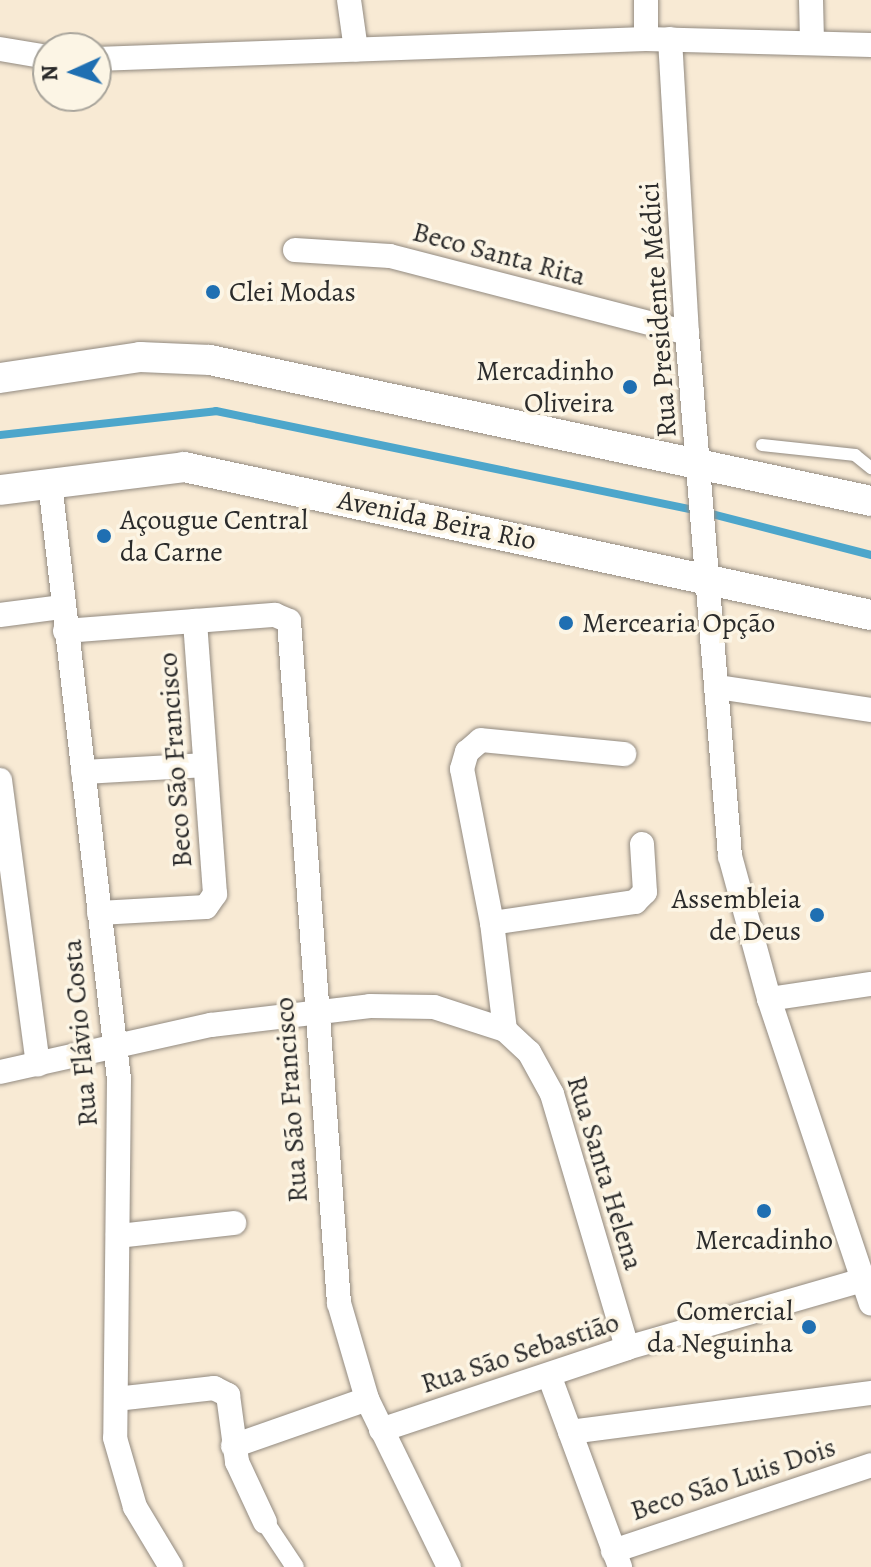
<!DOCTYPE html>
<html>
<head>
<meta charset="utf-8">
<style>
	body { margin:0 }
	#map { position:relative; width:871px; height:1567px; overflow:hidden; background:#f8ead4; font-family:Alegreya,serif }
	div>[style] { position:absolute }
	.stream>* { height:8px; margin:-4px; padding:0 4px; transform-origin:4px; border-radius:4px; background:#4da6cb }
	.roads { filter:drop-shadow(0 0 2px #928a80) drop-shadow(0 0 2px #928a80) }
	.service>* { height:12px; margin:-6px; padding:0 6px; transform-origin:6px; border-radius:6px; background:#fff }
	.pedestrian>* { height:18px; margin:-9px; padding:0 9px; transform-origin:9px; border-radius:9px; background:#fff }
	.minor>* { height:24px; margin:-12px; padding:0 12px; transform-origin:12px; border-radius:12px; background:#fff }
	.tertiary>* { height:30px; margin:-15px; padding:0 15px; transform-origin:15px; border-radius:15px; background:#fff }
	.dots>* { width:22px; height:22px; translate:-50% -50%; box-sizing:border-box; border:4px solid #fcf5e5; border-radius:50% }
	span { translate:-50% -50%; white-space:nowrap; text-align:center; line-height:1.15; -webkit-text-stroke:7px #fcf5e5; paint-order:stroke }
	.street-label { font-size:28px; color:#2b2b2b }
	.poi-label { font-size:28px; color:#2b2b2b }
	.left { translate:0 -50%; text-align:left }
	.right { translate:-100% -50%; text-align:right }
	.north { position:absolute; left:32px; top:32px; width:80px; height:80px; box-sizing:border-box; background:#fcf5e5; border:2px solid #a8a49b; border-radius:50%; rotate:267deg; font-size:22px; font-weight:700; line-height:32px; text-align:center; color:#2b2b2b }
	.north::after { content:''; display:block; margin:auto; width:28px; height:36px; background:#1f6fb2; clip-path:polygon(50% 0,100% 100%,50% 72%,0 100%) }
</style>
</head>
<body>
<div id="map">
	<div class="stream">
		<div style="left:0;top:435px;width:217px;rotate:-6.3deg"></div>
		<div style="left:216px;top:411px;width:490px;rotate:11.7deg"></div>
		<div style="left:696px;top:510px;width:181px;rotate:14.4deg"></div>
	</div>
	<div class="roads">
		<div class="service">
			<div style="left:762px;top:445px;width:94px;rotate:6.1deg"></div>
			<div style="left:855px;top:455px;width:21px;rotate:39deg"></div>
		</div>
		<div class="pedestrian">
			<div style="left:265px;top:1522px;width:54px;rotate:56.3deg"></div>
		</div>
		<div class="minor">
			<div style="left:349px;top:0;width:50px;rotate:82deg"></div>
			<div style="left:811px;top:0;width:42px;rotate:88.6deg"></div>
			<div style="left:646px;top:39px;width:39px;rotate:-90deg"></div>
			<div style="left:670px;top:39px;width:294px;rotate:86.7deg"></div>
			<div style="left:687px;top:333px;width:525px;rotate:85.3deg"></div>
			<div style="left:730px;top:856px;width:148px;rotate:74.7deg"></div>
			<div style="left:769px;top:999px;width:321px;rotate:71.5deg"></div>
			<div style="left:0;top:49px;width:49px;rotate:9.5deg"></div>
			<div style="left:96px;top:59px;width:550px;rotate:-2.08deg"></div>
			<div style="left:646px;top:39px;width:225px;rotate:1.5deg"></div>
			<div style="left:295px;top:250px;width:95px;rotate:3.6deg"></div>
			<div style="left:390px;top:256px;width:307px;rotate:14.5deg"></div>
			<div style="left:50px;top:483px;width:600px;rotate:83.4deg"></div>
			<div style="left:119px;top:1079px;width:359px;rotate:90.6deg"></div>
			<div style="left:115px;top:1438px;width:72px;rotate:73.8deg"></div>
			<div style="left:135px;top:1507px;width:70px;rotate:59deg"></div>
			<div style="left:0;top:615px;width:63px;rotate:-7.4deg"></div>
			<div style="left:65px;top:631px;width:211px;rotate:-4.4deg"></div>
			<div style="left:275px;top:615px;width:15px;rotate:23deg"></div>
			<div style="left:289px;top:621px;width:684px;rotate:85.81deg"></div>
			<div style="left:339px;top:1303px;width:100px;rotate:73.7deg"></div>
			<div style="left:367px;top:1399px;width:187px;rotate:64deg"></div>
			<div style="left:717px;top:687px;width:156px;rotate:8.5deg"></div>
			<div style="left:83px;top:772px;width:120px;rotate:-3.3deg"></div>
			<div style="left:0;top:780px;width:287px;rotate:82.4deg"></div>
			<div style="left:99px;top:913px;width:107px;rotate:-3.2deg"></div>
			<div style="left:206px;top:907px;width:16px;rotate:-55deg"></div>
			<div style="left:215px;top:894px;width:274px;rotate:-94.2deg"></div>
			<div style="left:492px;top:923px;width:145px;rotate:-8.4deg"></div>
			<div style="left:635px;top:902px;width:14px;rotate:-45deg"></div>
			<div style="left:645px;top:892px;width:48px;rotate:-93.6deg"></div>
			<div style="left:769px;top:999px;width:103px;rotate:-8.4deg"></div>
			<div style="left:505px;top:1030px;width:108px;rotate:-96.9deg"></div>
			<div style="left:492px;top:923px;width:157px;rotate:-101deg"></div>
			<div style="left:462px;top:769px;width:18px;rotate:-74deg"></div>
			<div style="left:467px;top:752px;width:18px;rotate:-41deg"></div>
			<div style="left:481px;top:740px;width:144px;rotate:5.6deg"></div>
			<div style="left:0;top:1072px;width:216px;rotate:-12.6deg"></div>
			<div style="left:211px;top:1025px;width:160px;rotate:-6.8deg"></div>
			<div style="left:370px;top:1006px;width:64px;rotate:0.9deg"></div>
			<div style="left:434px;top:1007px;width:75px;rotate:17.9deg"></div>
			<div style="left:505px;top:1030px;width:33px;rotate:43deg"></div>
			<div style="left:529px;top:1052px;width:48px;rotate:61.3deg"></div>
			<div style="left:552px;top:1094px;width:265px;rotate:73.5deg"></div>
			<div style="left:118px;top:1236px;width:117px;rotate:-6.4deg"></div>
			<div style="left:549px;top:1375px;width:205px;rotate:69.7deg"></div>
			<div style="left:116px;top:1399px;width:99px;rotate:-6.4deg"></div>
			<div style="left:214px;top:1388px;width:16px;rotate:27deg"></div>
			<div style="left:228px;top:1395px;width:68px;rotate:82.3deg"></div>
			<div style="left:237px;top:1462px;width:66px;rotate:65deg"></div>
			<div style="left:381px;top:1430px;width:259px;rotate:-18.4deg"></div>
			<div style="left:627px;top:1348px;width:246px;rotate:-16.1deg"></div>
			<div style="left:570px;top:1432px;width:304px;rotate:-7.4deg"></div>
			<div style="left:233px;top:1446px;width:142px;rotate:-19.3deg"></div>
			<div style="left:613px;top:1551px;width:272px;rotate:-18.4deg"></div>
		</div>
		<div class="tertiary">
			<div style="left:0;top:378px;width:142px;rotate:-8.5deg"></div>
			<div style="left:140px;top:357px;width:70px;rotate:2.5deg"></div>
			<div style="left:210px;top:360px;width:676px;rotate:12.04deg"></div>
			<div style="left:0;top:490px;width:185px;rotate:-7.1deg"></div>
			<div style="left:184px;top:467px;width:703px;rotate:12.16deg"></div>
		</div>
	</div>
	<div class="dots">
		<div style="left:213px;top:292px;background:#1f6fb2"></div>
		<div style="left:630px;top:387px;background:#1f6fb2"></div>
		<div style="left:104px;top:536px;background:#1f6fb2"></div>
		<div style="left:566px;top:623px;background:#1f6fb2"></div>
		<div style="left:817px;top:915px;background:#1f6fb2"></div>
		<div style="left:764px;top:1211px;background:#1f6fb2"></div>
		<div style="left:809px;top:1327px;background:#1f6fb2"></div>
	</div>
	<div class="street-label">
		<span style="left:499px;top:254px;rotate:15deg">Beco Santa Rita</span>
		<span style="left:658px;top:310px;rotate:-94deg">Rua Presidente Médici</span>
		<span style="left:437px;top:520px;rotate:12deg">Avenida Beira Rio</span>
		<span style="left:175px;top:760px;rotate:-94deg">Beco São Francisco</span>
		<span style="left:80px;top:1033px;rotate:-95deg">Rua Flávio Costa</span>
		<span style="left:291px;top:1100px;rotate:-94deg">Rua São Francisco</span>
		<span style="left:605px;top:1173px;rotate:73deg">Rua Santa Helena</span>
		<span style="left:520px;top:1353px;rotate:-18deg">Rua São Sebastião</span>
		<span style="left:733px;top:1479px;rotate:-18deg">Beco São Luis Dois</span>
	</div>
	<div class="poi-label">
		<span class="left" style="left:229px;top:292px">Clei Modas</span>
		<span class="right" style="left:614px;top:387px">Mercadinho<br>Oliveira</span>
		<span class="left" style="left:120px;top:536px">Açougue Central<br>da Carne</span>
		<span class="left" style="left:582px;top:623px">Mercearia Opção</span>
		<span class="right" style="left:801px;top:915px">Assembleia<br>de Deus</span>
		<span style="left:764px;top:1240px">Mercadinho</span>
		<span class="right" style="left:793px;top:1327px">Comercial<br>da Neguinha</span>
	</div>
	<div class="north">N</div>
</div>
</body>
</html>
